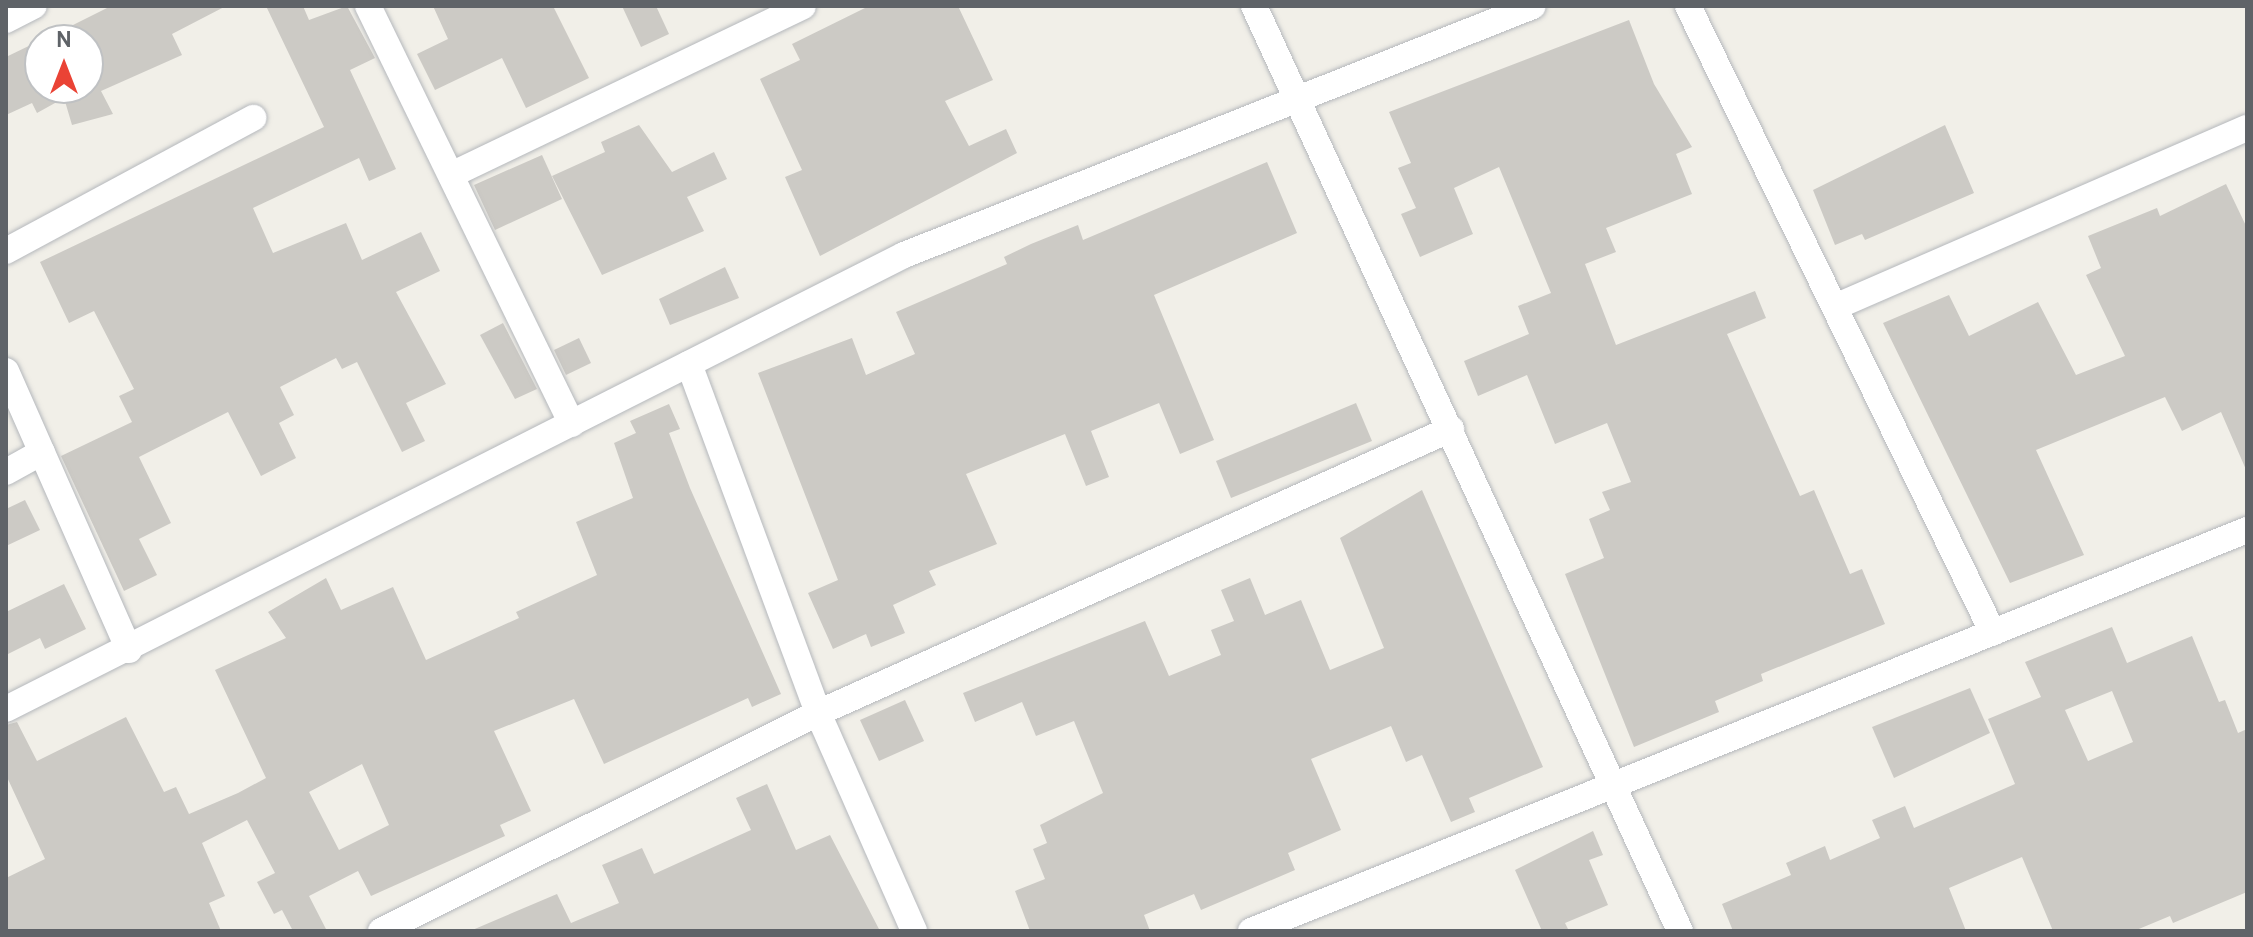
<!DOCTYPE html>
<html>
<head>
<meta charset="utf-8">
<style>
	body { margin:0 }
	#map { position:relative; width:2253px; height:937px; overflow:hidden; background:#f1efe8; font-family:Overpass,sans-serif }
	div>[style] { position:absolute }
	.building>* { inset:0; background:#cccac5 }
	.roads { filter:drop-shadow(0 0 2px #b5b8bc) drop-shadow(0 0 2px #b5b8bc) }
	.street>* { height:26px; margin:-13px; padding:0 13px; transform-origin:13px; border-radius:13px; background:#fff }
	span { translate:-50% -50%; white-space:nowrap; text-align:center; line-height:1.15; -webkit-text-stroke:8px #fff; paint-order:stroke }
	.frame { position:absolute; inset:0; border:8px solid #5f6368; pointer-events:none }
	.north { position:absolute; left:24px; top:24px; width:80px; height:80px; box-sizing:border-box; background:#fff; border:2px solid #bfc1c3; border-radius:50%; rotate:0deg; font-size:22px; font-weight:700; line-height:32px; text-align:center; color:#5f6368 }
	.north::after { content:''; display:block; margin:auto; width:28px; height:36px; background:#ea4335; clip-path:polygon(50% 0,100% 100%,50% 72%,0 100%) }
</style>
</head>
<body>
<div id="map">
	<div class="building">
		<div style="clip-path:polygon(111px 6px,226px 6px,172px 34px,182px 55px,101px 91px,113px 114px,72px 125px,64px 98px,37px 113px,32px 103px,6px 115px,6px 57px,39px 41px,40px 88px,88px 88px,88px 40px,43px 40px)"></div>
		<div style="clip-path:polygon(266px 6px,303px 6px,309px 20px,347px 6px,375px 58px,350px 70px,396px 169px,369px 181px,359px 158px,253px 208px,273px 253px,346px 223px,362px 260px,421px 232px,440px 271px,396px 292px,446px 384px,406px 403px,425px 441px,402px 452px,357px 362px,342px 369px,336px 358px,280px 387px,294px 415px,279px 423px,296px 458px,261px 476px,228px 412px,139px 457px,171px 523px,139px 539px,157px 575px,124px 591px,61px 456px,132px 422px,119px 396px,134px 389px,94px 311px,69px 323px,40px 262px,324px 127px)"></div>
		<div style="clip-path:polygon(433px 6px,553px 6px,589px 78px,526px 108px,502px 58px,435px 90px,417px 54px,448px 39px)"></div>
		<div style="clip-path:polygon(622px 6px,656px 6px,669px 34px,641px 47px)"></div>
		<div style="clip-path:polygon(869px 6px,958px 6px,993px 80px,945px 101px,969px 146px,1006px 129px,1017px 153px,820px 256px,785px 177px,802px 170px,760px 79px,800px 60px,792px 44px)"></div>
		<div style="clip-path:polygon(1629px 20px,1654px 84px,1692px 147px,1676px 154px,1692px 194px,1606px 228px,1616px 252px,1585px 264px,1616px 345px,1755px 291px,1766px 318px,1727px 334px,1800px 496px,1814px 490px,1850px 574px,1862px 569px,1885px 624px,1761px 674px,1763px 681px,1715px 701px,1719px 712px,1634px 747px,1565px 574px,1604px 558px,1589px 519px,1610px 510px,1602px 492px,1631px 482px,1607px 423px,1555px 444px,1527px 375px,1478px 396px,1464px 361px,1529px 334px,1518px 306px,1551px 293px,1499px 167px,1454px 188px,1473px 234px,1420px 257px,1401px 214px,1416px 208px,1398px 168px,1411px 163px,1389px 112px)"></div>
		<div style="clip-path:polygon(639px 125px,672px 172px,714px 152px,727px 179px,687px 197px,704px 231px,602px 275px,552px 176px,605px 152px,601px 142px)"></div>
		<div style="clip-path:polygon(1945px 125px,1974px 193px,1865px 240px,1862px 234px,1835px 245px,1813px 190px)"></div>
		<div style="clip-path:polygon(542px 155px,562px 199px,495px 230px,474px 185px)"></div>
		<div style="clip-path:polygon(1267px 162px,1297px 233px,1154px 295px,1214px 440px,1180px 454px,1159px 403px,1091px 431px,1109px 477px,1086px 486px,1065px 434px,966px 474px,997px 544px,929px 571px,936px 585px,893px 605px,905px 633px,871px 647px,866px 634px,833px 649px,808px 593px,838px 580px,758px 373px,852px 338px,866px 375px,915px 354px,896px 312px,1007px 264px,1004px 257px,1031px 244px,1078px 225px,1083px 240px)"></div>
		<div style="clip-path:polygon(2226px 184px,2247px 228px,2247px 472px,2221px 412px,2182px 431px,2165px 397px,2036px 450px,2084px 555px,2010px 583px,1883px 323px,1949px 295px,1969px 336px,2038px 302px,2076px 375px,2125px 356px,2086px 275px,2101px 268px,2088px 236px,2157px 208px,2160px 216px)"></div>
		<div style="clip-path:polygon(725px 267px,739px 298px,670px 325px,659px 299px)"></div>
		<div style="clip-path:polygon(503px 323px,537px 389px,515px 399px,480px 335px)"></div>
		<div style="clip-path:polygon(579px 338px,591px 363px,566px 375px,554px 350px)"></div>
		<div style="clip-path:polygon(1356px 403px,1372px 441px,1231px 498px,1216px 461px)"></div>
		<div style="clip-path:polygon(evenodd,669px 404px,680px 429px,669px 433px,690px 488px,781px 694px,752px 707px,748px 698px,604px 764px,574px 699px,494px 731px,531px 811px,500px 825px,505px 836px,371px 896px,358px 871px,309px 896px,327px 931px,293px 931px,282px 910px,274px 914px,257px 882px,275px 873px,247px 820px,202px 843px,225px 896px,209px 903px,221px 931px,6px 931px,6px 878px,45px 859px,6px 775px,6px 725px,17px 722px,37px 761px,126px 717px,164px 792px,176px 787px,189px 814px,238px 793px,266px 778px,215px 670px,286px 638px,268px 612px,326px 578px,341px 610px,393px 587px,426px 660px,519px 618px,516px 612px,597px 575px,576px 522px,633px 498px,614px 443px,636px 433px,630px 421px,669px 404px,362px 764px,389px 825px,339px 850px,309px 792px,362px 764px)"></div>
		<div style="clip-path:polygon(1422px 490px,1543px 767px,1469px 798px,1475px 812px,1451px 822px,1422px 755px,1406px 762px,1391px 726px,1311px 759px,1341px 830px,1288px 853px,1295px 870px,1201px 910px,1194px 894px,1144px 915px,1150px 931px,1030px 931px,1015px 891px,1045px 879px,1033px 849px,1047px 843px,1040px 825px,1103px 793px,1074px 721px,1036px 736px,1022px 702px,975px 722px,963px 693px,1145px 621px,1169px 676px,1221px 655px,1211px 630px,1234px 621px,1221px 590px,1250px 578px,1265px 615px,1301px 600px,1330px 670px,1384px 648px,1340px 538px)"></div>
		<div style="clip-path:polygon(25px 500px,40px 530px,6px 546px,6px 509px)"></div>
		<div style="clip-path:polygon(64px 584px,86px 629px,45px 649px,40px 638px,6px 655px,6px 612px)"></div>
		<div style="clip-path:polygon(evenodd,2112px 627px,2127px 663px,2192px 636px,2219px 702px,2225px 700px,2238px 733px,2247px 729px,2247px 892px,2173px 923px,2170px 916px,2134px 931px,2053px 931px,2022px 857px,1949px 888px,1966px 931px,1733px 931px,1722px 904px,1791px 875px,1786px 863px,1825px 846px,1830px 860px,1880px 838px,1872px 820px,1905px 806px,1914px 828px,2015px 784px,1988px 719px,2041px 697px,2025px 662px,2112px 627px,2112px 691px,2133px 742px,2088px 761px,2065px 710px,2112px 691px)"></div>
		<div style="clip-path:polygon(1970px 688px,1990px 733px,1894px 778px,1872px 727px)"></div>
		<div style="clip-path:polygon(905px 700px,924px 741px,879px 761px,860px 720px)"></div>
		<div style="clip-path:polygon(767px 784px,796px 850px,830px 835px,880px 931px,470px 931px,557px 894px,571px 923px,619px 903px,602px 865px,642px 848px,654px 874px,751px 830px,736px 798px)"></div>
		<div style="clip-path:polygon(1593px 831px,1603px 855px,1589px 860px,1608px 905px,1565px 923px,1569px 931px,1542px 931px,1515px 870px)"></div>
	</div>
	<div class="roads">
		<div class="street">
			<div style="left:368px;top:6px;width:465px;rotate:64deg"></div>
			<div style="left:1254px;top:6px;width:1018px;rotate:65.27deg"></div>
			<div style="left:1688px;top:6px;width:697px;rotate:64.06deg"></div>
			<div style="left:6px;top:20px;width:31px;rotate:-27deg"></div>
			<div style="left:451px;top:175px;width:390px;rotate:-25.6deg"></div>
			<div style="left:6px;top:251px;width:281px;rotate:-28.3deg"></div>
			<div style="left:1835px;top:307px;width:449px;rotate:-23.5deg"></div>
			<div style="left:689px;top:364px;width:372px;rotate:69.7deg"></div>
			<div style="left:818px;top:713px;width:238px;rotate:66.2deg"></div>
			<div style="left:6px;top:371px;width:305px;rotate:66.2deg"></div>
			<div style="left:6px;top:472px;width:41px;rotate:-29.1deg"></div>
			<div style="left:6px;top:709px;width:1006px;rotate:-26.82deg"></div>
			<div style="left:904px;top:255px;width:676px;rotate:-21.6deg"></div>
			<div style="left:381px;top:931px;width:488px;rotate:-26.5deg"></div>
			<div style="left:818px;top:713px;width:694px;rotate:-24.16deg"></div>
			<div style="left:1251px;top:931px;width:1074px;rotate:-21.93deg"></div>
		</div>
	</div>
	<div class="frame"></div>
	<div class="north">N</div>
</div>
</body>
</html>
